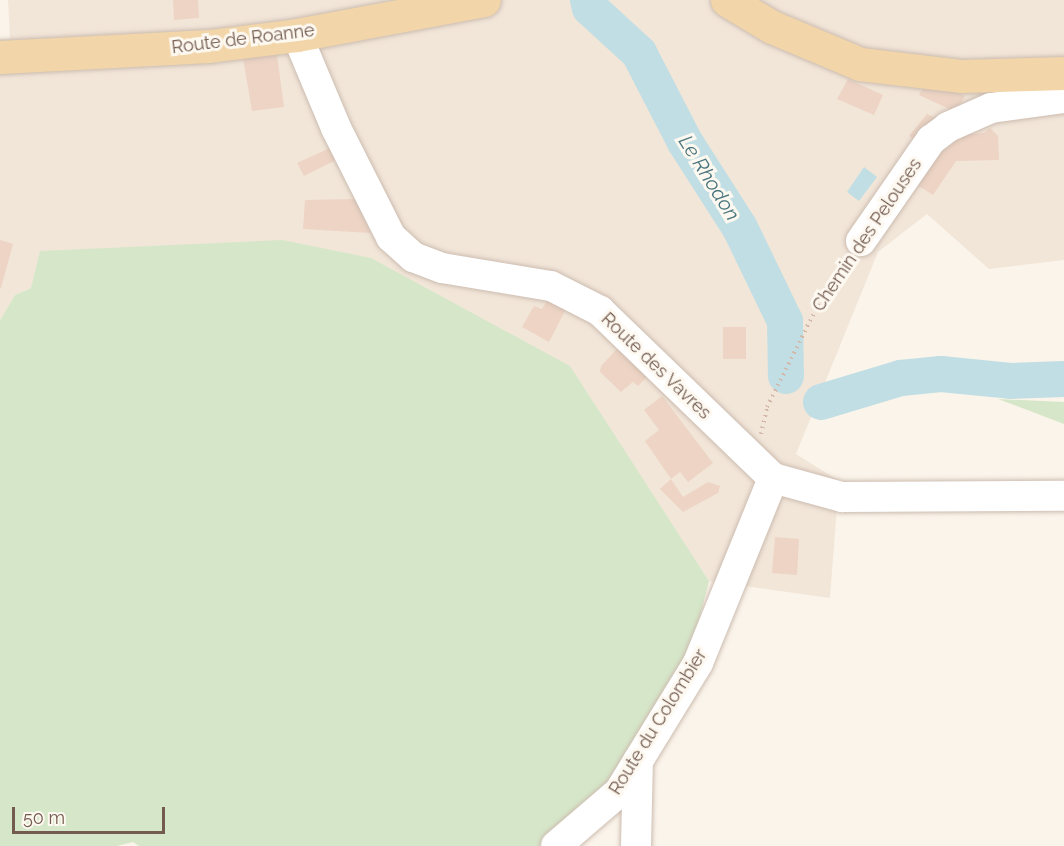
<!DOCTYPE html>
<html>
<head>
<meta charset="utf-8">
<style>
	body { margin:0 }
	#map { position:relative; width:1064px; height:846px; overflow:hidden; background:#fbf4ea; font-family:Raleway,sans-serif }
	div>[style] { position:absolute }
	.residential>* { inset:0; background:#f2e6d9 }
	.green>* { inset:0; background:#d6e7c9 }
	.water>* { inset:0; background:#c0dee3 }
	.river>* { height:36px; margin:-18px; padding:0 18px; transform-origin:18px; border-radius:18px; background:#c0dee3 }
	.building>* { inset:0; background:#edd4c4 }
	.path>* { height:4px; margin-top:-2px; transform-origin:0; background:repeating-linear-gradient(90deg,#d2b7a7 0 1.5px,transparent 0 6px) }
	.roads { filter:drop-shadow(0 0 2px #ccbcb0) drop-shadow(0 0 2px #ccbcb0) }
	.minor>* { height:30px; margin:-15px; padding:0 15px; transform-origin:15px; border-radius:15px; background:#fff }
	.major>* { height:33px; margin:-16.5px; padding:0 16.5px; transform-origin:16.5px; border-radius:16.5px; background:#f2d6a9 }
	span { translate:-50% -50%; white-space:nowrap; text-align:center; line-height:1.15; -webkit-text-stroke:6px #fdf8f0; paint-order:stroke }
	.street-label { font-size:18px; color:#735b4f }
	.water-label { font-size:20px; color:#47757d; font-style:italic }
	.scale { position:absolute; left:12px; top:807px; width:153px; height:27px; box-sizing:border-box; border:3px solid #735b4f; border-top:0; padding-left:8px; font-size:18px; line-height:21px; white-space:nowrap; color:#735b4f; -webkit-text-stroke:4px #fdf8f0; paint-order:stroke }
</style>
</head>
<body>
<div id="map">
	<div class="residential">
		<div style="clip-path:polygon(8px 0,1064px 0,1064px 260px,989px 269px,927px 214px,878px 252px,796px 454px,839px 481px,830px 598px,709px 581px,646px 486px,31px 288px,15px 295px,0 320px,0 39px,10px 39px)"></div>
	</div>
	<div class="green">
		<div style="clip-path:polygon(282px 240px,371px 258px,570px 366px,709px 581px,682px 686px,564px 846px,139px 846px,133px 842px,117px 846px,0 846px,0 320px,15px 295px,31px 288px,40px 251px)"></div>
		<div style="clip-path:polygon(998px 399px,1064px 402px,1064px 424px)"></div>
	</div>
	<div class="water">
		<div style="clip-path:polygon(864px 167px,877px 177px,859px 201px,847px 192px)"></div>
	</div>
	<div class="river">
		<div style="left:588px;top:0;width:8px;rotate:76deg"></div>
		<div style="left:590px;top:8px;width:67px;rotate:42.6deg"></div>
		<div style="left:639px;top:53px;width:100px;rotate:62.7deg"></div>
		<div style="left:685px;top:142px;width:102px;rotate:57.4deg"></div>
		<div style="left:740px;top:228px;width:103px;rotate:64.2deg"></div>
		<div style="left:785px;top:321px;width:55px;rotate:89deg"></div>
		<div style="left:821px;top:402px;width:84px;rotate:-16.7deg"></div>
		<div style="left:901px;top:378px;width:40px;rotate:-5.7deg"></div>
		<div style="left:941px;top:374px;width:70px;rotate:5.7deg"></div>
		<div style="left:1011px;top:381px;width:53px;rotate:-2.2deg"></div>
	</div>
	<div class="building">
		<div style="clip-path:polygon(173px 0,198px 0,199px 18px,174px 20px)"></div>
		<div style="clip-path:polygon(277px 55px,284px 107px,252px 111px,243px 58px)"></div>
		<div style="clip-path:polygon(848px 79px,883px 95px,874px 115px,837px 99px)"></div>
		<div style="clip-path:polygon(927px 80px,965px 96px,956px 112px,919px 95px)"></div>
		<div style="clip-path:polygon(927px 114px,940px 120px,922px 144px,909px 136px)"></div>
		<div style="clip-path:polygon(990px 128px,998px 136px,999px 160px,956px 161px,933px 195px,917px 185px,953px 135px,984px 133px)"></div>
		<div style="clip-path:polygon(330px 148px,336px 160px,304px 176px,297px 163px)"></div>
		<div style="clip-path:polygon(355px 199px,371px 233px,303px 229px,305px 200px)"></div>
		<div style="clip-path:polygon(0 240px,13px 244px,1px 288px,0 288px)"></div>
		<div style="clip-path:polygon(547px 301px,566px 309px,549px 342px,522px 327px,534px 306px,542px 309px)"></div>
		<div style="clip-path:polygon(723px 327px,746px 327px,746px 359px,723px 359px)"></div>
		<div style="clip-path:polygon(619px 347px,648px 376px,638px 386px,633px 382px,621px 392px,600px 372px,601px 366px)"></div>
		<div style="clip-path:polygon(662px 396px,713px 463px,688px 482px,680px 472px,671px 479px,645px 441px,659px 430px,644px 410px)"></div>
		<div style="clip-path:polygon(671px 479px,683px 497px,708px 482px,720px 486px,718px 493px,683px 512px,660px 489px)"></div>
		<div style="clip-path:polygon(775px 537px,799px 539px,797px 575px,772px 573px)"></div>
	</div>
	<div class="path">
		<div style="left:761px;top:434px;width:28px;rotate:-77deg"></div>
		<div style="left:767px;top:407px;width:132px;rotate:-63.4deg"></div>
		<div style="left:826px;top:289px;width:37px;rotate:-54deg"></div>
	</div>
	<div class="roads">
		<div class="minor">
			<div style="left:297px;top:35px;width:101px;rotate:67.2deg"></div>
			<div style="left:336px;top:128px;width:122px;rotate:63.2deg"></div>
			<div style="left:391px;top:237px;width:30px;rotate:42deg"></div>
			<div style="left:413px;top:257px;width:31px;rotate:21deg"></div>
			<div style="left:442px;top:268px;width:110px;rotate:9.4deg"></div>
			<div style="left:551px;top:286px;width:55px;rotate:27deg"></div>
			<div style="left:600px;top:311px;width:240px;rotate:44deg"></div>
			<div style="left:773px;top:478px;width:72px;rotate:15.4deg"></div>
			<div style="left:842px;top:497px;width:222px;rotate:-0.3deg"></div>
			<div style="left:861px;top:241px;width:123px;rotate:-55.3deg"></div>
			<div style="left:931px;top:140px;width:21px;rotate:-37deg"></div>
			<div style="left:948px;top:127px;width:47px;rotate:-23.8deg"></div>
			<div style="left:991px;top:108px;width:74px;rotate:-7.8deg"></div>
			<div style="left:556px;top:846px;width:83px;rotate:-40.6deg"></div>
			<div style="left:619px;top:792px;width:151px;rotate:-58.5deg"></div>
			<div style="left:698px;top:663px;width:200px;rotate:-67.9deg"></div>
			<div style="left:636px;top:846px;width:85px;rotate:-88.7deg"></div>
		</div>
		<div class="major">
			<div style="left:727px;top:0;width:52px;rotate:31deg"></div>
			<div style="left:772px;top:27px;width:95px;rotate:22.8deg"></div>
			<div style="left:860px;top:64px;width:103px;rotate:6.7deg"></div>
			<div style="left:962px;top:76px;width:102px;rotate:-1.7deg"></div>
			<div style="left:0;top:57px;width:209px;rotate:-3deg"></div>
			<div style="left:209px;top:46px;width:89px;rotate:-7.1deg"></div>
			<div style="left:297px;top:35px;width:190px;rotate:-10.6deg"></div>
		</div>
	</div>
	<div class="street-label">
		<span style="left:243px;top:39px;rotate:-7deg">Route de Roanne</span>
		<span style="left:867px;top:235px;rotate:-56deg">Chemin des Pelouses</span>
		<span style="left:656px;top:366px;rotate:44deg">Route des Vavres</span>
		<span style="left:658px;top:722px;rotate:-58deg">Route du Colombier</span>
	</div>
	<div class="water-label">
		<span style="left:709px;top:178px;rotate:58deg">Le Rhodon</span>
	</div>
	<div class="scale">50 m</div>
</div>
</body>
</html>
